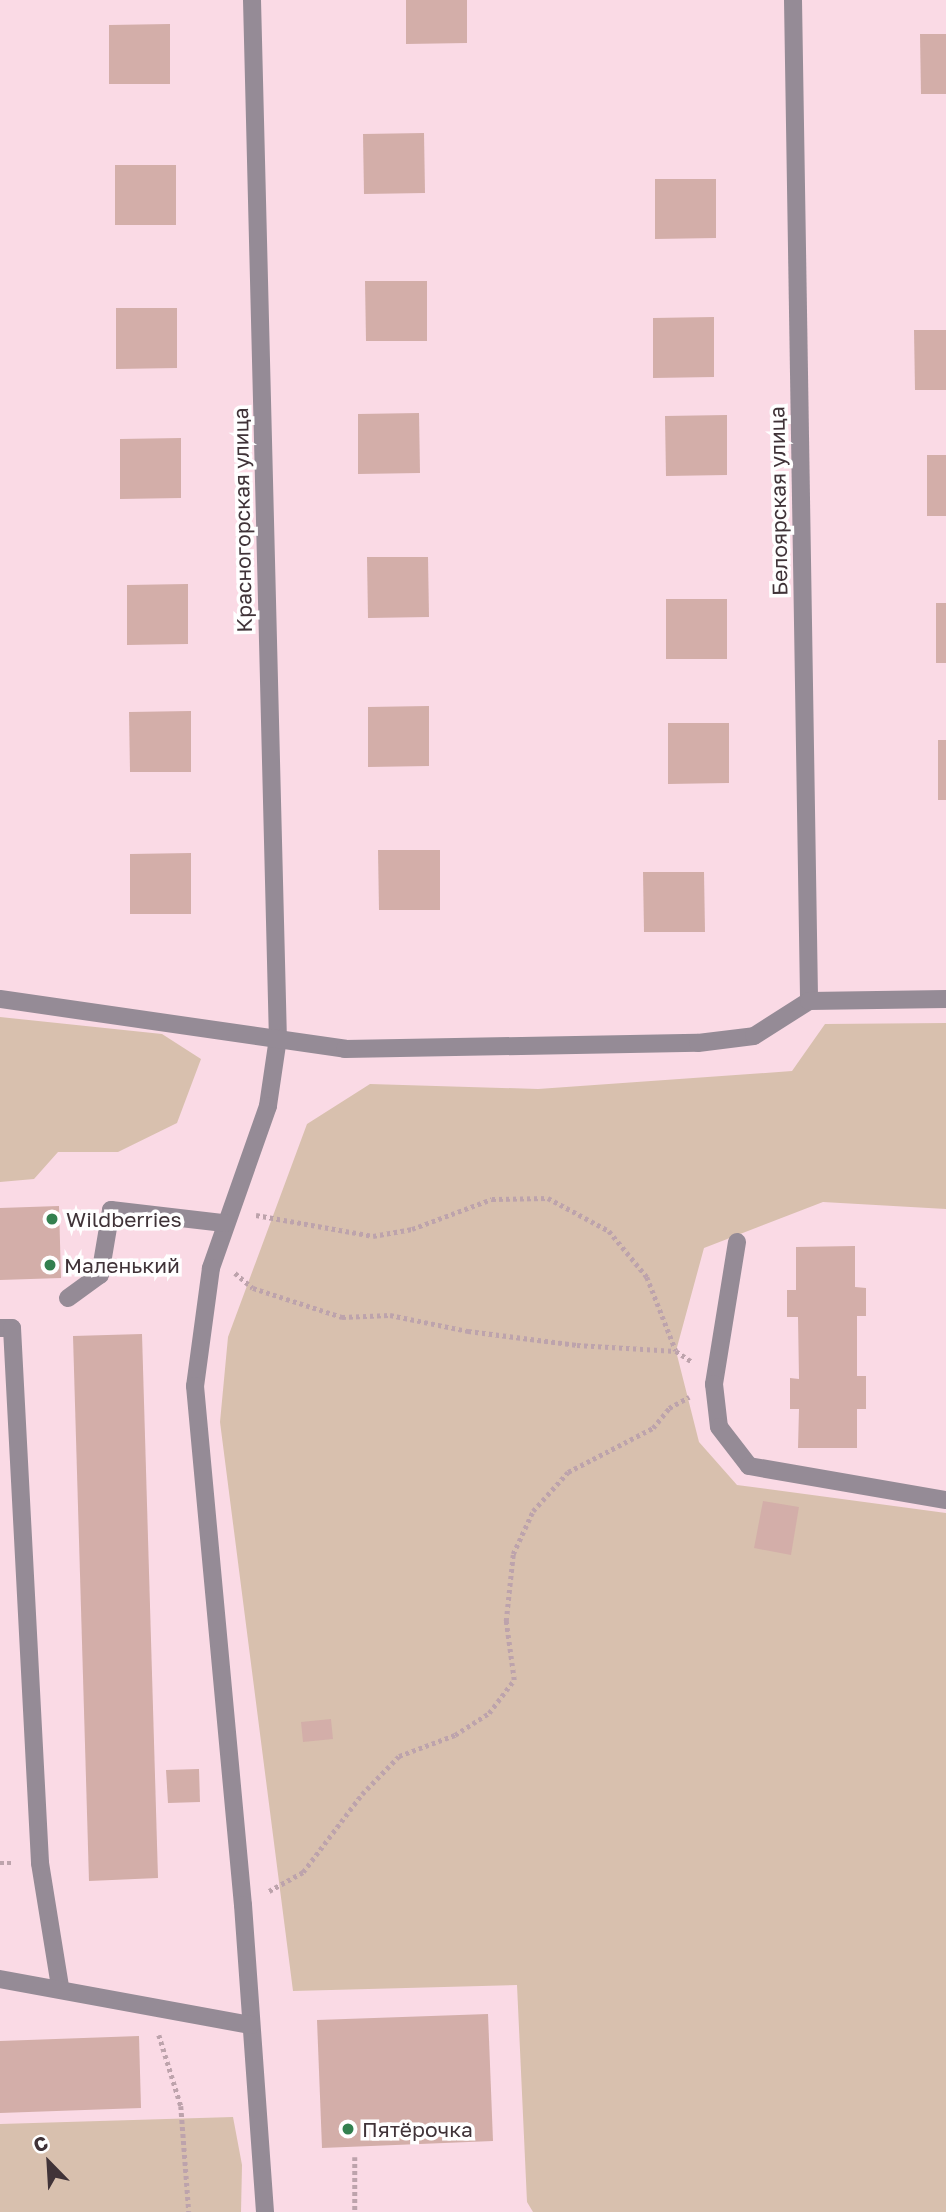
<!DOCTYPE html>
<html>
<head>
<meta charset="utf-8">
<style>
	body { margin:0 }
	#map { position:relative; width:946px; height:2212px; overflow:hidden; background:#fadae5; font-family:"Golos Text",sans-serif }
	div>[style] { position:absolute }
	.green>* { inset:0; background:#d8c0ae }
	.building>* { inset:0; background:#d3aea9 }
	.path>* { height:4.5px; margin-top:-2.25px; transform-origin:0; background:repeating-linear-gradient(90deg,#bda3ac 0 3.5px,transparent 0 7px) }
	.minor>* { height:18px; margin:-9px; padding:0 9px; transform-origin:9px; border-radius:9px; background:#958b96 }
	.dots>* { width:19px; height:19px; translate:-50% -50%; box-sizing:border-box; border:4px solid #fff; border-radius:50% }
	span { translate:-50% -50%; white-space:nowrap; text-align:center; line-height:1.15; -webkit-text-stroke:7px #fff; paint-order:stroke }
	.street-label { font-size:21px; color:#403338 }
	.poi-label { font-size:21px; color:#403338 }
	.left { translate:0 -50%; text-align:left }
	.north { position:absolute; left:14px; top:2128px; width:70px; height:70px; -webkit-text-stroke:5px #fff; paint-order:stroke; rotate:336deg; font-size:19px; font-weight:700; line-height:28px; text-align:center; color:#403338 }
	.north::after { content:''; display:block; margin:auto; width:24px; height:32px; background:#403338; clip-path:polygon(50% 0,100% 100%,50% 72%,0 100%) }
</style>
</head>
<body>
<div id="map">
	<div class="green">
		<div style="clip-path:polygon(0 1017px,162px 1034px,201px 1059px,177px 1123px,118px 1152px,58px 1152px,34px 1179px,0 1182px)"></div>
		<div style="clip-path:polygon(946px 1023px,946px 1209px,823px 1202px,704px 1248px,676px 1351px,699px 1442px,737px 1485px,946px 1513px,946px 2212px,533px 2212px,527px 2202px,517px 1985px,293px 1991px,220px 1422px,228px 1337px,307px 1124px,370px 1084px,538px 1089px,792px 1071px,825px 1024px)"></div>
		<div style="clip-path:polygon(233px 2117px,242px 2165px,241px 2212px,0 2212px,0 2124px)"></div>
	</div>
	<div class="building">
		<div style="clip-path:polygon(406px 0,467px 0,467px 43px,406px 44px)"></div>
		<div style="clip-path:polygon(170px 24px,170px 84px,109px 84px,109px 25px)"></div>
		<div style="clip-path:polygon(920px 34px,946px 34px,946px 94px,921px 94px)"></div>
		<div style="clip-path:polygon(424px 133px,425px 193px,364px 194px,363px 134px)"></div>
		<div style="clip-path:polygon(115px 165px,176px 165px,176px 225px,115px 225px)"></div>
		<div style="clip-path:polygon(655px 179px,716px 179px,716px 238px,655px 239px)"></div>
		<div style="clip-path:polygon(365px 281px,427px 281px,427px 341px,366px 341px)"></div>
		<div style="clip-path:polygon(116px 308px,177px 308px,177px 368px,116px 369px)"></div>
		<div style="clip-path:polygon(714px 317px,714px 377px,653px 378px,653px 318px)"></div>
		<div style="clip-path:polygon(914px 330px,946px 330px,946px 390px,915px 390px)"></div>
		<div style="clip-path:polygon(419px 413px,420px 473px,358px 474px,358px 414px)"></div>
		<div style="clip-path:polygon(727px 415px,727px 475px,666px 476px,665px 416px)"></div>
		<div style="clip-path:polygon(181px 438px,181px 498px,120px 499px,120px 439px)"></div>
		<div style="clip-path:polygon(927px 455px,946px 455px,946px 516px,927px 516px)"></div>
		<div style="clip-path:polygon(367px 557px,428px 557px,429px 617px,368px 618px)"></div>
		<div style="clip-path:polygon(188px 584px,188px 644px,127px 645px,127px 585px)"></div>
		<div style="clip-path:polygon(666px 599px,727px 599px,727px 659px,666px 659px)"></div>
		<div style="clip-path:polygon(936px 603px,946px 603px,946px 663px,936px 663px)"></div>
		<div style="clip-path:polygon(429px 706px,429px 766px,368px 767px,368px 707px)"></div>
		<div style="clip-path:polygon(191px 711px,191px 772px,130px 772px,129px 712px)"></div>
		<div style="clip-path:polygon(668px 723px,729px 723px,729px 783px,668px 784px)"></div>
		<div style="clip-path:polygon(938px 740px,946px 740px,946px 800px,938px 800px)"></div>
		<div style="clip-path:polygon(378px 850px,440px 850px,440px 910px,379px 910px)"></div>
		<div style="clip-path:polygon(191px 853px,191px 914px,130px 914px,130px 854px)"></div>
		<div style="clip-path:polygon(643px 872px,704px 872px,705px 932px,644px 932px)"></div>
		<div style="clip-path:polygon(59px 1206px,61px 1278px,0 1280px,0 1208px)"></div>
		<div style="clip-path:polygon(855px 1246px,855px 1287px,866px 1288px,866px 1316px,857px 1316px,857px 1376px,866px 1376px,866px 1409px,857px 1409px,857px 1448px,798px 1448px,799px 1409px,790px 1409px,790px 1378px,799px 1379px,798px 1317px,787px 1317px,787px 1290px,796px 1290px,796px 1247px)"></div>
		<div style="clip-path:polygon(142px 1334px,158px 1878px,89px 1881px,73px 1336px)"></div>
		<div style="clip-path:polygon(763px 1501px,799px 1507px,791px 1555px,754px 1548px)"></div>
		<div style="clip-path:polygon(331px 1719px,333px 1739px,303px 1742px,301px 1722px)"></div>
		<div style="clip-path:polygon(199px 1769px,200px 1802px,168px 1803px,166px 1770px)"></div>
		<div style="clip-path:polygon(488px 2014px,493px 2141px,322px 2148px,317px 2020px)"></div>
		<div style="clip-path:polygon(139px 2036px,141px 2108px,0 2113px,0 2041px)"></div>
	</div>
	<div class="path">
		<div style="left:256px;top:1215px;width:119px;rotate:10.2deg"></div>
		<div style="left:373px;top:1236px;width:40px;rotate:-10deg"></div>
		<div style="left:412px;top:1229px;width:85px;rotate:-20.6deg"></div>
		<div style="left:492px;top:1199px;width:56px;rotate:-1deg"></div>
		<div style="left:548px;top:1198px;width:69px;rotate:28.4deg"></div>
		<div style="left:609px;top:1231px;width:60px;rotate:50.4deg"></div>
		<div style="left:647px;top:1277px;width:79px;rotate:68.6deg"></div>
		<div style="left:676px;top:1351px;width:18px;rotate:34deg"></div>
		<div style="left:235px;top:1273px;width:23px;rotate:40deg"></div>
		<div style="left:253px;top:1288px;width:94px;rotate:18deg"></div>
		<div style="left:342px;top:1317px;width:48px;rotate:-2.4deg"></div>
		<div style="left:390px;top:1315px;width:80px;rotate:11.6deg"></div>
		<div style="left:468px;top:1331px;width:110px;rotate:7.3deg"></div>
		<div style="left:577px;top:1345px;width:99px;rotate:3.5deg"></div>
		<div style="left:0;top:1863px;width:13px"></div>
		<div style="left:269px;top:1891px;width:39px;rotate:-29deg"></div>
		<div style="left:303px;top:1872px;width:98px;rotate:-52.9deg"></div>
		<div style="left:362px;top:1794px;width:53px;rotate:-45.8deg"></div>
		<div style="left:399px;top:1756px;width:60px;rotate:-20.6deg"></div>
		<div style="left:455px;top:1735px;width:40px;rotate:-32.9deg"></div>
		<div style="left:489px;top:1713px;width:41px;rotate:-52.9deg"></div>
		<div style="left:514px;top:1680px;width:60px;rotate:-97.7deg"></div>
		<div style="left:506px;top:1621px;width:67px;rotate:-84deg"></div>
		<div style="left:513px;top:1554px;width:47px;rotate:-65.1deg"></div>
		<div style="left:533px;top:1511px;width:52px;rotate:-48.1deg"></div>
		<div style="left:568px;top:1472px;width:96px;rotate:-27.4deg"></div>
		<div style="left:653px;top:1428px;width:26px;rotate:-51deg"></div>
		<div style="left:669px;top:1408px;width:23px;rotate:-29deg"></div>
		<div style="left:159px;top:2035px;width:74px;rotate:72.8deg"></div>
		<div style="left:181px;top:2106px;width:106px;rotate:85.7deg"></div>
		<div style="left:355px;top:2157px;width:55px;rotate:90deg"></div>
	</div>
	<div class="minor">
		<div style="left:252px;top:0;width:1038px;rotate:88.57deg"></div>
		<div style="left:278px;top:1038px;width:69px;rotate:98.4deg"></div>
		<div style="left:268px;top:1106px;width:172px;rotate:109.4deg"></div>
		<div style="left:211px;top:1268px;width:119px;rotate:97.7deg"></div>
		<div style="left:195px;top:1386px;width:521px;rotate:84.72deg"></div>
		<div style="left:243px;top:1905px;width:308px;rotate:85.9deg"></div>
		<div style="left:793px;top:0;width:1001px;rotate:89.08deg"></div>
		<div style="left:0;top:999px;width:349px;rotate:8.2deg"></div>
		<div style="left:345px;top:1049px;width:353px;rotate:-1deg"></div>
		<div style="left:698px;top:1043px;width:56px;rotate:-7.1deg"></div>
		<div style="left:754px;top:1036px;width:65px;rotate:-32.5deg"></div>
		<div style="left:809px;top:1001px;width:137px;rotate:-0.8deg"></div>
		<div style="left:737px;top:1242px;width:144px;rotate:99.2deg"></div>
		<div style="left:714px;top:1384px;width:43px;rotate:83.4deg"></div>
		<div style="left:719px;top:1427px;width:49px;rotate:52.4deg"></div>
		<div style="left:749px;top:1466px;width:200px;rotate:9.8deg"></div>
		<div style="left:68px;top:1298px;width:39px;rotate:-36deg"></div>
		<div style="left:100px;top:1275px;width:66px;rotate:-80.4deg"></div>
		<div style="left:111px;top:1210px;width:114px;rotate:6.6deg"></div>
		<div style="left:0;top:1328px;width:12px"></div>
		<div style="left:12px;top:1328px;width:536px;rotate:87deg"></div>
		<div style="left:40px;top:1863px;width:126px;rotate:80.8deg"></div>
		<div style="left:0;top:1979px;width:255px;rotate:10.4deg"></div>
	</div>
	<div class="dots">
		<div style="left:52px;top:1219px;background:#33804f"></div>
		<div style="left:50px;top:1265px;background:#33804f"></div>
		<div style="left:348px;top:2129px;background:#33804f"></div>
	</div>
	<div class="street-label">
		<span style="left:778px;top:501px;rotate:-91deg">Белоярская улица</span>
		<span style="left:242px;top:520px;rotate:-91deg">Красногорская улица</span>
	</div>
	<div class="poi-label">
		<span class="left" style="left:66px;top:1219px">Wildberries</span>
		<span class="left" style="left:64px;top:1265px">Маленький</span>
		<span class="left" style="left:362px;top:2129px">Пятёрочка</span>
	</div>
	<div class="north">С</div>
</div>
</body>
</html>
